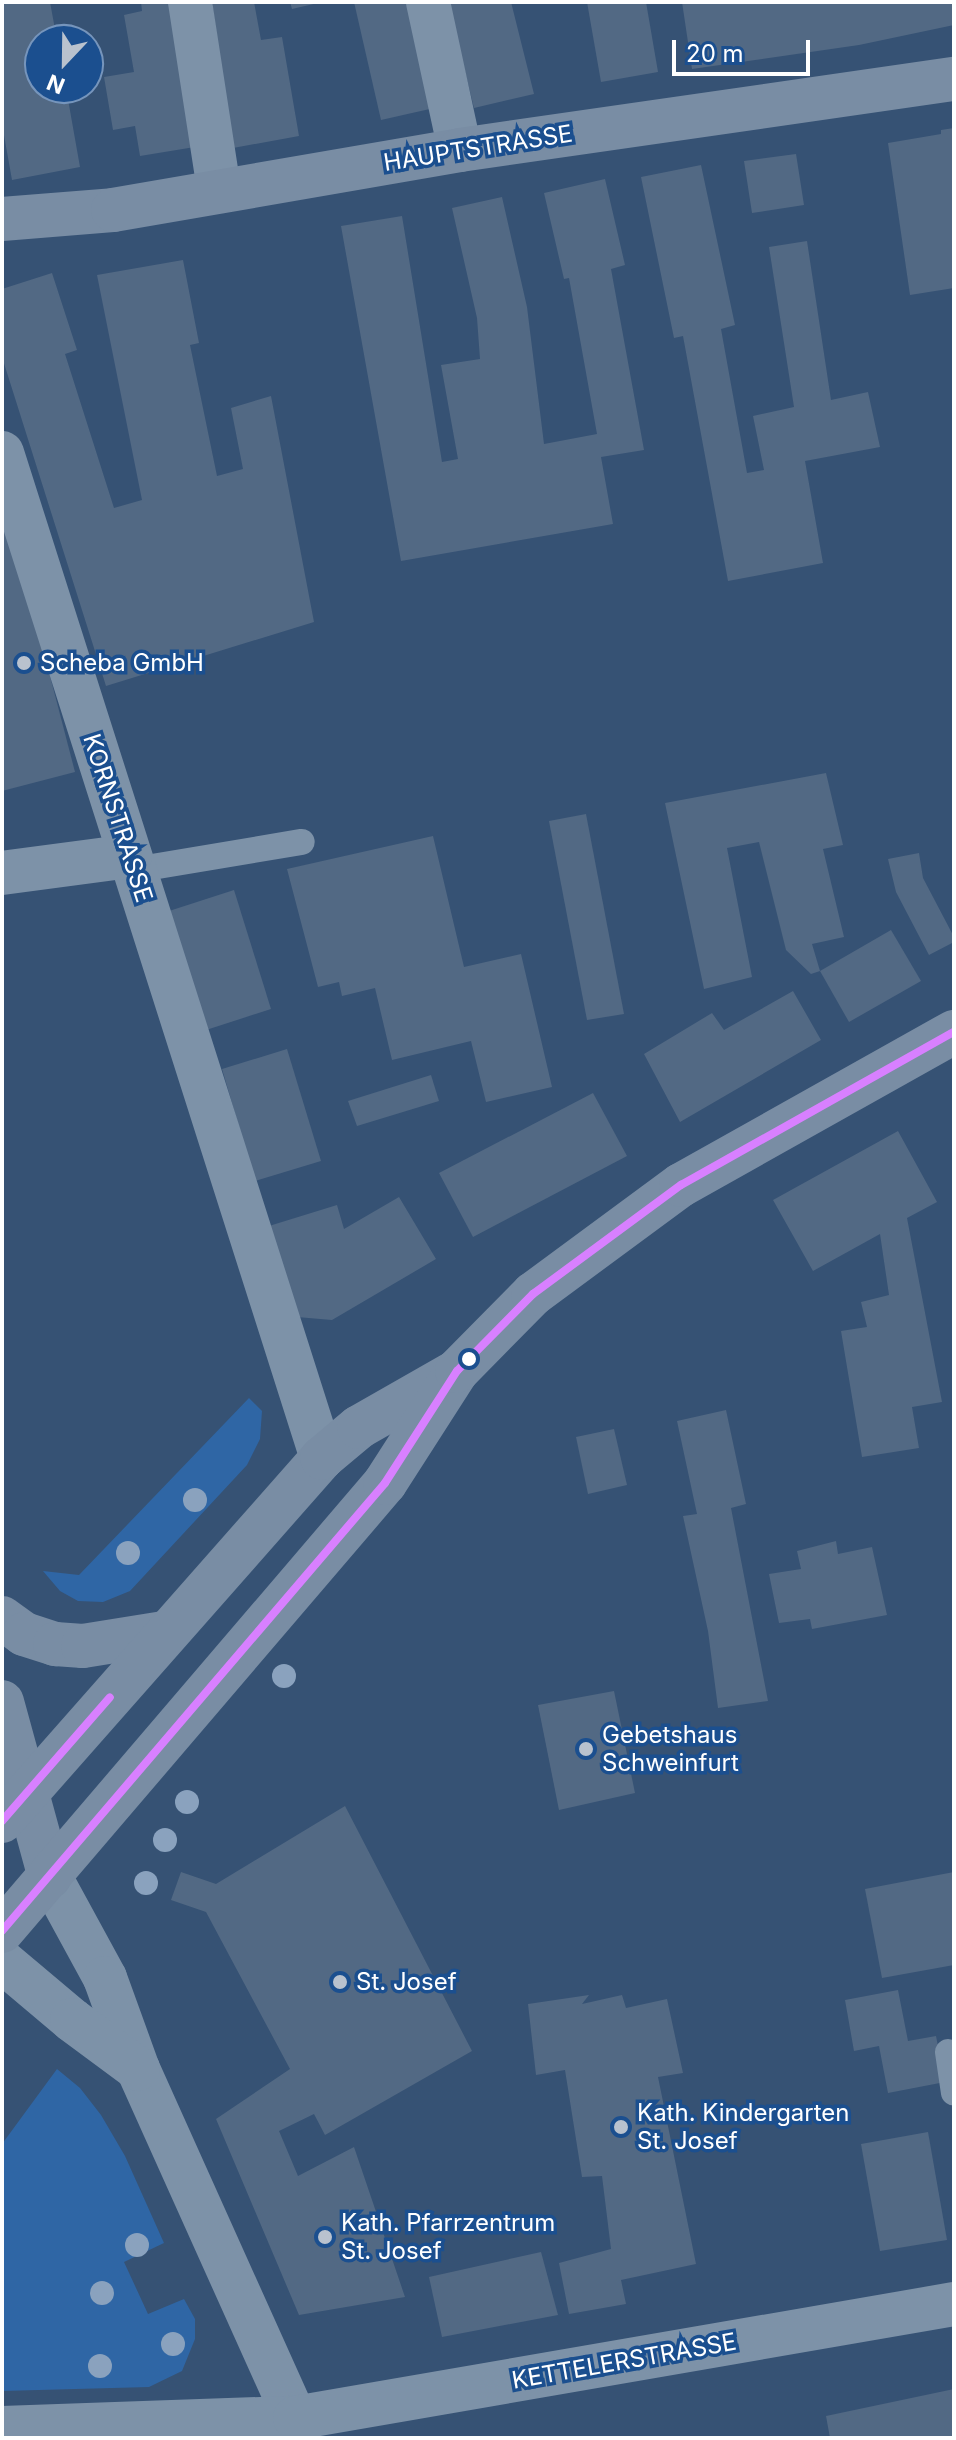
<!DOCTYPE html>
<html>
<head>
<meta charset="utf-8">
<style>
	body { margin:0 }
	#map { position:relative; width:956px; height:2440px; overflow:hidden; background:#365274; font-family:Inter,sans-serif }
	div>[style] { position:absolute }
	.green>* { inset:0; background:#2f66a5 }
	.building>* { inset:0; background:#526984 }
	.lane>* { height:26px; margin:-13px; padding:0 13px; transform-origin:13px; border-radius:13px; background:#7d92a8 }
	.street>* { height:44px; margin:-22px; padding:0 22px; transform-origin:22px; border-radius:22px; background:#7d92a8 }
	.secondary>* { height:44px; margin:-22px; padding:0 22px; transform-origin:22px; border-radius:22px; background:#798da4 }
	.bus-1>* { height:8px; margin:-4px; padding:0 4px; transform-origin:4px; border-radius:4px; background:#d880ff }
	.trees>* { width:24px; height:24px; margin:-12px; border-radius:50%; background:#8aa2be }
	.dots>* { width:22px; height:22px; translate:-50% -50%; box-sizing:border-box; border:4px solid #1b4f8f; border-radius:50% }
	span { translate:-50% -50%; white-space:nowrap; text-align:center; line-height:1.15; -webkit-text-stroke:7px #1b4f8f; paint-order:stroke }
	.street-label { font-size:24px; color:#fff }
	.poi-label { font-size:24px; color:#fff }
	.left { translate:0 -50%; text-align:left }
	.frame { position:absolute; inset:0; border:4px solid #fff; pointer-events:none }
	.north { position:absolute; left:24px; top:24px; width:80px; height:80px; box-sizing:border-box; background:#1b4f8f; border:2px solid #7695bc; border-radius:50%; rotate:202deg; font-size:22px; font-weight:700; line-height:32px; text-align:center; color:#fff }
	.north::after { content:''; display:block; margin:auto; width:28px; height:36px; background:#b9c2ce; clip-path:polygon(50% 0,100% 100%,50% 72%,0 100%) }
	.scale { position:absolute; left:672px; top:40px; width:138px; height:36px; box-sizing:border-box; border:4px solid #fff; border-top:0; padding-left:10px; font-size:24px; line-height:28px; white-space:nowrap; color:#fff; -webkit-text-stroke:6px #1b4f8f; paint-order:stroke }
</style>
</head>
<body>
<div id="map">
	<div class="green">
		<div style="clip-path:polygon(249px 1398px,262px 1411px,260px 1439px,247px 1465px,130px 1591px,103px 1602px,78px 1601px,60px 1591px,43px 1571px,79px 1575px)"></div>
		<div style="clip-path:polygon(57px 2069px,80px 2088px,101px 2115px,125px 2156px,164px 2243px,124px 2262px,148px 2314px,184px 2299px,195px 2319px,195px 2339px,182px 2371px,149px 2387px,2px 2391px,2px 2144px)"></div>
	</div>
	<div class="building">
		<div style="clip-path:polygon(2px 2px,50px 2px,57px 40px,40px 40px,40px 88px,66px 88px,80px 167px,12px 180px,2px 124px)"></div>
		<div style="clip-path:polygon(141px 2px,182px 2px,207px 145px,140px 156px,135px 126px,113px 130px,104px 77px,134px 72px,124px 15px,142px 11px)"></div>
		<div style="clip-path:polygon(212px 2px,254px 2px,261px 40px,282px 37px,299px 136px,233px 148px)"></div>
		<div style="clip-path:polygon(290px 2px,318px 2px,318px 3px,292px 9px)"></div>
		<div style="clip-path:polygon(354px 2px,418px 2px,443px 106px,381px 120px)"></div>
		<div style="clip-path:polygon(448px 2px,511px 2px,534px 94px,474px 108px)"></div>
		<div style="clip-path:polygon(587px 2px,646px 2px,658px 72px,601px 82px)"></div>
		<div style="clip-path:polygon(682px 2px,954px 2px,954px 25px,859px 45px,692px 69px)"></div>
		<div style="clip-path:polygon(954px 128px,954px 288px,910px 295px,888px 143px,941px 134px,941px 130px)"></div>
		<div style="clip-path:polygon(796px 154px,804px 205px,752px 213px,744px 161px)"></div>
		<div style="clip-path:polygon(701px 165px,735px 325px,721px 329px,747px 473px,764px 470px,753px 416px,794px 407px,769px 247px,807px 241px,831px 400px,868px 392px,880px 447px,805px 461px,823px 563px,728px 581px,683px 336px,674px 338px,641px 177px)"></div>
		<div style="clip-path:polygon(605px 179px,625px 265px,611px 269px,644px 450px,601px 457px,613px 524px,401px 561px,341px 226px,402px 216px,442px 462px,458px 459px,441px 365px,480px 359px,477px 318px,452px 208px,502px 197px,527px 307px,544px 444px,597px 434px,569px 278px,564px 279px,544px 193px)"></div>
		<div style="clip-path:polygon(183px 260px,199px 343px,190px 345px,217px 476px,243px 469px,231px 408px,271px 396px,314px 622px,106px 686px,2px 357px,2px 289px,52px 273px,77px 350px,65px 354px,114px 508px,142px 500px,97px 275px)"></div>
		<div style="clip-path:polygon(2px 513px,17px 549px,75px 772px,2px 791px)"></div>
		<div style="clip-path:polygon(826px 773px,843px 845px,823px 849px,844px 937px,812px 944px,820px 971px,811px 974px,786px 950px,759px 842px,727px 848px,752px 977px,704px 989px,665px 803px)"></div>
		<div style="clip-path:polygon(586px 814px,624px 1014px,587px 1020px,549px 821px)"></div>
		<div style="clip-path:polygon(433px 836px,464px 967px,521px 954px,552px 1087px,486px 1102px,471px 1041px,392px 1060px,375px 988px,342px 996px,339px 982px,318px 987px,287px 869px)"></div>
		<div style="clip-path:polygon(919px 853px,923px 878px,954px 937px,954px 942px,929px 955px,896px 892px,888px 859px)"></div>
		<div style="clip-path:polygon(234px 890px,271px 1009px,203px 1031px,166px 912px)"></div>
		<div style="clip-path:polygon(891px 930px,921px 981px,849px 1022px,820px 971px)"></div>
		<div style="clip-path:polygon(793px 991px,821px 1040px,680px 1122px,644px 1054px,712px 1013px,724px 1030px)"></div>
		<div style="clip-path:polygon(287px 1049px,321px 1161px,255px 1181px,222px 1069px)"></div>
		<div style="clip-path:polygon(431px 1075px,439px 1101px,357px 1126px,348px 1101px)"></div>
		<div style="clip-path:polygon(593px 1093px,627px 1156px,473px 1237px,439px 1173px)"></div>
		<div style="clip-path:polygon(898px 1131px,937px 1202px,907px 1218px,942px 1402px,912px 1407px,919px 1448px,862px 1457px,841px 1331px,867px 1327px,861px 1302px,889px 1295px,880px 1234px,813px 1271px,773px 1200px)"></div>
		<div style="clip-path:polygon(399px 1197px,436px 1259px,332px 1320px,297px 1317px,269px 1226px,337px 1205px,344px 1229px)"></div>
		<div style="clip-path:polygon(726px 1410px,746px 1504px,731px 1508px,768px 1701px,718px 1708px,708px 1631px,683px 1516px,697px 1514px,677px 1421px)"></div>
		<div style="clip-path:polygon(614px 1429px,627px 1485px,588px 1494px,576px 1437px)"></div>
		<div style="clip-path:polygon(836px 1541px,838px 1554px,872px 1547px,887px 1615px,812px 1629px,810px 1619px,779px 1623px,769px 1574px,801px 1569px,797px 1551px)"></div>
		<div style="clip-path:polygon(614px 1691px,635px 1793px,559px 1810px,538px 1705px)"></div>
		<div style="clip-path:polygon(345px 1806px,472px 2051px,325px 2135px,314px 2114px,279px 2131px,298px 2176px,354px 2147px,405px 2297px,299px 2315px,216px 2119px,290px 2069px,206px 1912px,171px 1900px,181px 1872px,216px 1884px)"></div>
		<div style="clip-path:polygon(954px 1872px,954px 1965px,882px 1978px,865px 1889px)"></div>
		<div style="clip-path:polygon(898px 1990px,908px 2041px,936px 2036px,945px 2082px,888px 2093px,879px 2046px,854px 2051px,845px 2000px)"></div>
		<div style="clip-path:polygon(589px 1995px,582px 2004px,622px 1995px,626px 2008px,667px 1999px,683px 2073px,658px 2077px,696px 2264px,621px 2280px,626px 2304px,569px 2314px,559px 2263px,611px 2249px,602px 2176px,582px 2177px,565px 2070px,536px 2075px,528px 2004px)"></div>
		<div style="clip-path:polygon(928px 2132px,947px 2240px,880px 2251px,861px 2144px)"></div>
		<div style="clip-path:polygon(541px 2252px,558px 2315px,442px 2337px,429px 2277px)"></div>
		<div style="clip-path:polygon(954px 2389px,954px 2438px,830px 2438px,826px 2416px)"></div>
	</div>
	<div class="lane">
		<div style="left:134px;top:870px;width:170px;rotate:-9.5deg"></div>
		<div style="left:948px;top:2052px;width:41px;rotate:81.7deg"></div>
	</div>
	<div class="street">
		<div style="left:190px;top:2px;width:189px;rotate:81.2deg"></div>
		<div style="left:428px;top:2px;width:151px;rotate:77.8deg"></div>
		<div style="left:2px;top:453px;width:1055px;rotate:72.34deg"></div>
		<div style="left:2px;top:873px;width:129px;rotate:-7.6deg"></div>
		<div style="left:50px;top:1877px;width:115px;rotate:61.4deg"></div>
		<div style="left:105px;top:1978px;width:97px;rotate:70.1deg"></div>
		<div style="left:138px;top:2069px;width:383px;rotate:65.8deg"></div>
		<div style="left:295px;top:2418px;width:20px;rotate:87deg"></div>
		<div style="left:2px;top:1961px;width:92px;rotate:40.1deg"></div>
		<div style="left:72px;top:2020px;width:82px;rotate:36.6deg"></div>
		<div style="left:2px;top:2428px;width:293px;rotate:-2deg"></div>
		<div style="left:295px;top:2418px;width:669px;rotate:-9.81deg"></div>
	</div>
	<div class="secondary">
		<div style="left:2px;top:219px;width:111px;rotate:-4.6deg"></div>
		<div style="left:113px;top:210px;width:352px;rotate:-9.8deg"></div>
		<div style="left:460px;top:150px;width:499px;rotate:-8.2deg"></div>
		<div style="left:2px;top:1618px;width:27px;rotate:36deg"></div>
		<div style="left:24px;top:1634px;width:33px;rotate:18deg"></div>
		<div style="left:55px;top:1644px;width:28px;rotate:4deg"></div>
		<div style="left:83px;top:1646px;width:82px;rotate:-9.1deg"></div>
		<div style="left:2px;top:1702px;width:181px;rotate:74.7deg"></div>
		<div style="left:2px;top:1821px;width:484px;rotate:-48.6deg"></div>
		<div style="left:322px;top:1458px;width:48px;rotate:-40deg"></div>
		<div style="left:359px;top:1427px;width:107px;rotate:-29.7deg"></div>
		<div style="left:2px;top:1931px;width:589px;rotate:-49.47deg"></div>
		<div style="left:385px;top:1483px;width:133px;rotate:-57.3deg"></div>
		<div style="left:457px;top:1371px;width:108px;rotate:-45.4deg"></div>
		<div style="left:533px;top:1294px;width:184px;rotate:-36.4deg"></div>
		<div style="left:681px;top:1185px;width:313px;rotate:-29.3deg"></div>
	</div>
	<div class="bus-1">
		<div style="left:2px;top:1821px;width:164px;rotate:-48.9deg"></div>
		<div style="left:2px;top:1931px;width:589px;rotate:-49.47deg"></div>
		<div style="left:385px;top:1483px;width:133px;rotate:-57.3deg"></div>
		<div style="left:457px;top:1371px;width:108px;rotate:-45.4deg"></div>
		<div style="left:533px;top:1294px;width:184px;rotate:-36.4deg"></div>
		<div style="left:681px;top:1185px;width:313px;rotate:-29.3deg"></div>
	</div>
	<div class="trees">
		<div style="left:195px;top:1500px"></div>
		<div style="left:128px;top:1553px"></div>
		<div style="left:284px;top:1676px"></div>
		<div style="left:187px;top:1802px"></div>
		<div style="left:165px;top:1840px"></div>
		<div style="left:146px;top:1883px"></div>
		<div style="left:137px;top:2245px"></div>
		<div style="left:102px;top:2293px"></div>
		<div style="left:173px;top:2344px"></div>
		<div style="left:100px;top:2366px"></div>
	</div>
	<div class="dots">
		<div style="left:24px;top:663px;background:#b9c2ce"></div>
		<div style="left:469px;top:1359px;background:#fff"></div>
		<div style="left:586px;top:1749px;background:#b9c2ce"></div>
		<div style="left:340px;top:1982px;background:#b9c2ce"></div>
		<div style="left:621px;top:2127px;background:#b9c2ce"></div>
		<div style="left:325px;top:2237px;background:#b9c2ce"></div>
	</div>
	<div class="street-label">
		<span style="left:478px;top:148px;rotate:-9deg">HAUPTSTRASSE</span>
		<span style="left:118px;top:818px;rotate:72deg">KORNSTRASSE</span>
		<span style="left:624px;top:2361px;rotate:-10deg">KETTELERSTRASSE</span>
	</div>
	<div class="poi-label">
		<span class="left" style="left:40px;top:663px">Scheba GmbH</span>
		<span class="left" style="left:602px;top:1749px">Gebetshaus<br>Schweinfurt</span>
		<span class="left" style="left:356px;top:1982px">St. Josef</span>
		<span class="left" style="left:637px;top:2127px">Kath. Kindergarten<br>St. Josef</span>
		<span class="left" style="left:341px;top:2237px">Kath. Pfarrzentrum<br>St. Josef</span>
	</div>
	<div class="frame"></div>
	<div class="north">N</div>
	<div class="scale">20 m</div>
</div>
</body>
</html>
